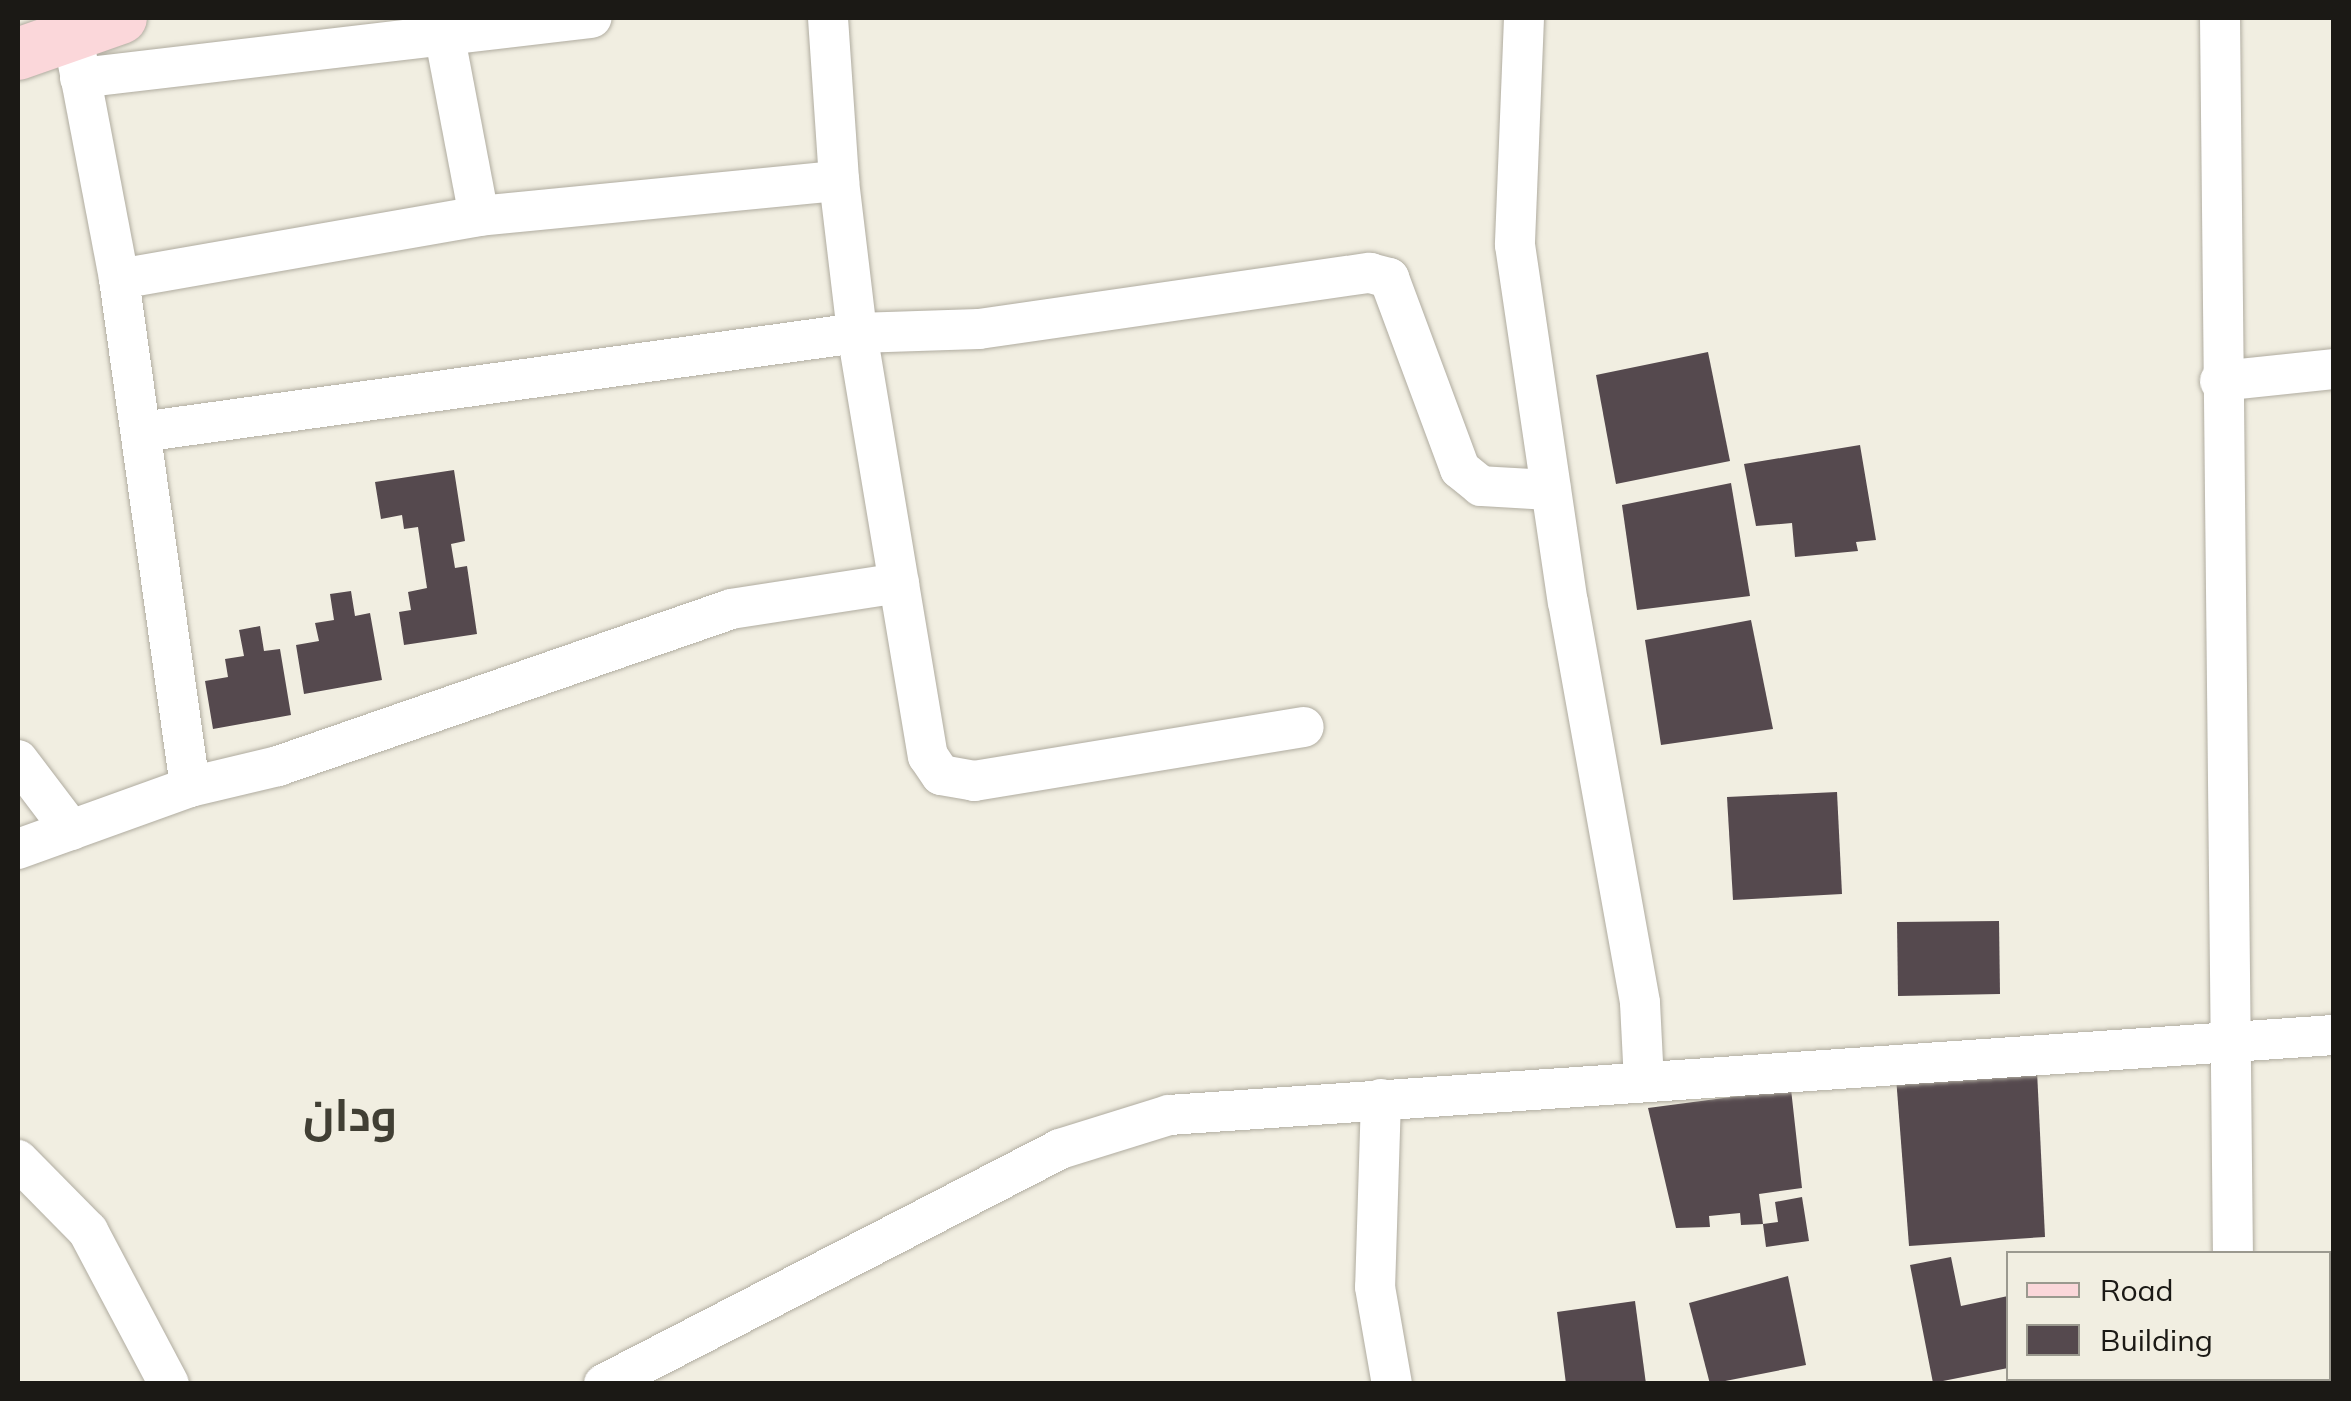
<!DOCTYPE html>
<html>
<head>
<meta charset="utf-8">
<style>
	body { margin:0 }
	#map { position:relative; width:2351px; height:1401px; overflow:hidden; background:#f1eee1; font-family:Mulish,Cairo,sans-serif }
	div>[style] { position:absolute }
	.building>* { inset:0; background:#55494e }
	.roads { filter:drop-shadow(0 0 2px #b0aca0) drop-shadow(0 0 2px #b0aca0) }
	.minor>* { height:40px; margin:-20px; padding:0 20px; transform-origin:20px; border-radius:20px; background:#fff }
	.major>* { height:52px; margin:-26px; padding:0 26px; transform-origin:26px; border-radius:26px; background:#fbd7da }
	span { translate:-50% -50%; white-space:nowrap; text-align:center; line-height:1.15; -webkit-text-stroke:10px #f1eee1; paint-order:stroke }
	.town-label { font-size:45px; color:#413f34; font-weight:700 }
	.frame { position:absolute; inset:0; border:20px solid #1b1915; pointer-events:none }
	.legend { position:absolute; left:2006px; top:1251px; width:325px; height:130px; box-sizing:border-box; background:#f1eee1; border:2px solid #9b998f; margin:0; padding:12px 18px; list-style:none; font-size:30px; color:#1b1915 }
	.legend li { display:flex; align-items:center; gap:20px; height:50px }
	.legend b { width:50px; border:2px solid #9b998f }
</style>
</head>
<body>
<div id="map">
	<div class="building">
		<div style="clip-path:polygon(1708px 352px,1730px 461px,1616px 484px,1596px 375px)"></div>
		<div style="clip-path:polygon(1860px 445px,1876px 540px,1856px 542px,1858px 551px,1795px 557px,1792px 523px,1756px 526px,1744px 464px)"></div>
		<div style="clip-path:polygon(454px 470px,465px 541px,451px 544px,455px 568px,467px 566px,477px 634px,404px 645px,399px 612px,411px 610px,408px 592px,427px 588px,418px 527px,404px 529px,402px 515px,381px 519px,375px 482px)"></div>
		<div style="clip-path:polygon(1731px 483px,1750px 596px,1637px 610px,1622px 505px)"></div>
		<div style="clip-path:polygon(351px 591px,355px 616px,370px 613px,382px 680px,304px 694px,296px 645px,319px 641px,315px 623px,334px 620px,330px 594px)"></div>
		<div style="clip-path:polygon(1751px 620px,1773px 729px,1661px 745px,1645px 640px)"></div>
		<div style="clip-path:polygon(260px 626px,264px 651px,280px 649px,291px 715px,213px 729px,205px 681px,228px 677px,225px 659px,244px 656px,239px 630px)"></div>
		<div style="clip-path:polygon(1837px 792px,1842px 894px,1733px 900px,1727px 797px)"></div>
		<div style="clip-path:polygon(1999px 921px,2000px 994px,1898px 996px,1897px 922px)"></div>
		<div style="clip-path:polygon(2037px 1071px,2045px 1237px,1909px 1246px,1896px 1077px)"></div>
		<div style="clip-path:polygon(1791px 1089px,1802px 1188px,1759px 1194px,1763px 1224px,1778px 1222px,1775px 1202px,1802px 1197px,1809px 1241px,1766px 1247px,1763px 1224px,1741px 1225px,1740px 1213px,1709px 1216px,1710px 1227px,1676px 1228px,1648px 1108px)"></div>
		<div style="clip-path:polygon(1951px 1257px,1961px 1306px,2008px 1296px,2008px 1368px,1933px 1383px,1910px 1265px)"></div>
		<div style="clip-path:polygon(1788px 1276px,1806px 1365px,1710px 1384px,1689px 1303px)"></div>
		<div style="clip-path:polygon(1635px 1301px,1646px 1384px,1566px 1384px,1557px 1312px)"></div>
		<div style="clip-path:polygon(2031px 1378px,2141px 1378px,2142px 1384px,2032px 1384px)"></div>
	</div>
	<div class="roads">
		<div class="minor">
			<div style="left:828px;top:18px;width:163px;rotate:86.1deg"></div>
			<div style="left:839px;top:181px;width:153px;rotate:83.2deg"></div>
			<div style="left:857px;top:333px;width:429px;rotate:80.5deg"></div>
			<div style="left:928px;top:756px;width:23px;rotate:56deg"></div>
			<div style="left:941px;top:775px;width:34px;rotate:10deg"></div>
			<div style="left:974px;top:781px;width:334px;rotate:-9.3deg"></div>
			<div style="left:1524px;top:18px;width:227px;rotate:92.3deg"></div>
			<div style="left:1515px;top:245px;width:361px;rotate:81.6deg"></div>
			<div style="left:1568px;top:602px;width:407px;rotate:79.8deg"></div>
			<div style="left:1640px;top:1003px;width:78px;rotate:87.1deg"></div>
			<div style="left:2220px;top:18px;width:1236px;rotate:89.4deg"></div>
			<div style="left:72px;top:32px;width:251px;rotate:79.2deg"></div>
			<div style="left:119px;top:279px;width:513px;rotate:82.04deg"></div>
			<div style="left:190px;top:787px;width:90px;rotate:-13.4deg"></div>
			<div style="left:278px;top:766px;width:479px;rotate:-19.1deg"></div>
			<div style="left:731px;top:609px;width:170px;rotate:-8.8deg"></div>
			<div style="left:444px;top:33px;width:186px;rotate:79.2deg"></div>
			<div style="left:80px;top:78px;width:515px;rotate:-6.7deg"></div>
			<div style="left:119px;top:279px;width:365px;rotate:-9.9deg"></div>
			<div style="left:479px;top:216px;width:362px;rotate:-5.6deg"></div>
			<div style="left:2220px;top:381px;width:115px;rotate:-6deg"></div>
			<div style="left:141px;top:432px;width:723px;rotate:-7.87deg"></div>
			<div style="left:857px;top:333px;width:122px;rotate:-1.9deg"></div>
			<div style="left:979px;top:329px;width:395px;rotate:-8.2deg"></div>
			<div style="left:1370px;top:273px;width:20px;rotate:15deg"></div>
			<div style="left:1389px;top:278px;width:204px;rotate:69.6deg"></div>
			<div style="left:1460px;top:469px;width:27px;rotate:39deg"></div>
			<div style="left:1481px;top:486px;width:70px;rotate:3.3deg"></div>
			<div style="left:18px;top:760px;width:88px;rotate:52.9deg"></div>
			<div style="left:18px;top:849px;width:183px;rotate:-19.8deg"></div>
			<div style="left:1381px;top:1099px;width:188px;rotate:91.8deg"></div>
			<div style="left:1375px;top:1287px;width:98px;rotate:80.1deg"></div>
			<div style="left:18px;top:1160px;width:100px;rotate:45.4deg"></div>
			<div style="left:88px;top:1231px;width:173px;rotate:62.1deg"></div>
			<div style="left:2234px;top:1378px;width:6px;rotate:90deg"></div>
			<div style="left:604px;top:1384px;width:513px;rotate:-27.26deg"></div>
			<div style="left:1060px;top:1149px;width:114px;rotate:-17.3deg"></div>
			<div style="left:1169px;top:1115px;width:1168px;rotate:-3.93deg"></div>
		</div>
		<div class="major">
			<div style="left:18px;top:54px;width:109px;rotate:-19.3deg"></div>
		</div>
	</div>
	<div class="town-label">
		<span style="left:350px;top:1115px">ودان</span>
	</div>
	<div class="frame"></div>
	<ul class="legend">
	<li><b style="height:12px;background:#fbd7da"></b>Road</li>
	<li><b style="height:28px;background:#55494e"></b>Building</li>
	</ul>
</div>
</body>
</html>
